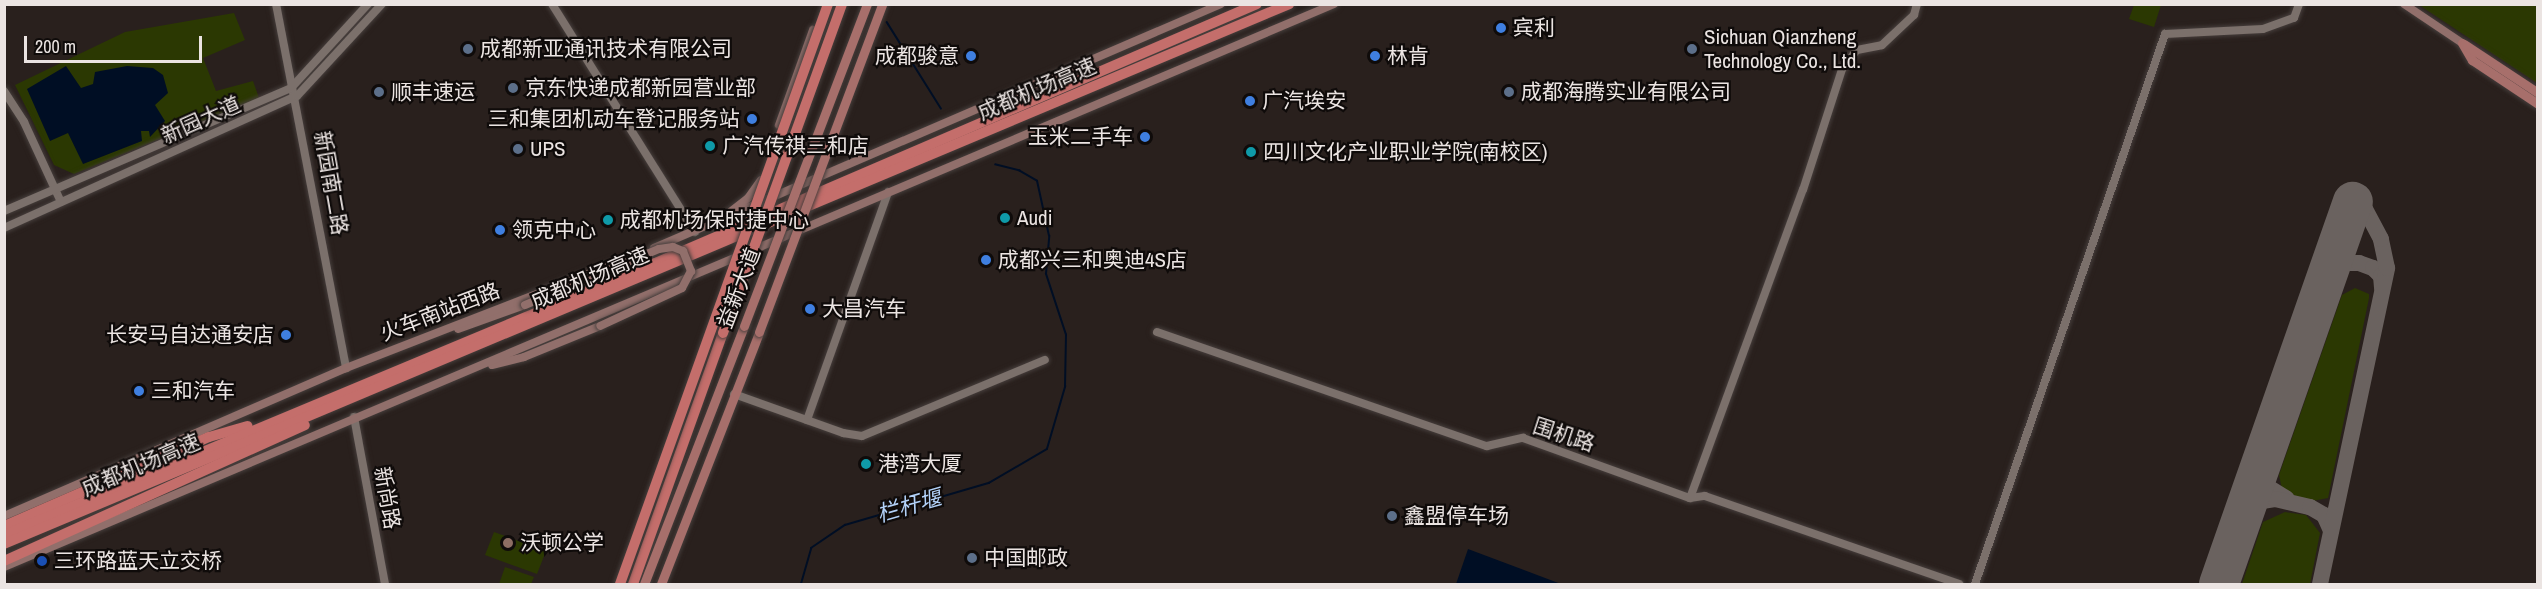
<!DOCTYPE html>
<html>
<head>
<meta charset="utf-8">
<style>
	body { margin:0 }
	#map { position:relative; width:2542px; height:589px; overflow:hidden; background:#29201d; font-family:"Archivo Narrow","Noto Sans SC",sans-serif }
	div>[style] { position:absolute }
	.green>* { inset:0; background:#2b3802 }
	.water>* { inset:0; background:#000e24 }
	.stream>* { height:1.5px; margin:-0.75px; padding:0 0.75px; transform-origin:0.75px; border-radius:0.75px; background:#000e24 }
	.taxiway>* { height:16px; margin:-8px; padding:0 8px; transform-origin:8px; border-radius:8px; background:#6a625f }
	.runway>* { height:40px; margin:-20px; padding:0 20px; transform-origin:20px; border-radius:20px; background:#6a625f }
	.roads { filter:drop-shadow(0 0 2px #463e3c) drop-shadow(0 0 2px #463e3c) }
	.tertiary>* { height:8px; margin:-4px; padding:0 4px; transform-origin:4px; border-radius:4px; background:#7b706b }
	.secondary>* { height:8px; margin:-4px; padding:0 4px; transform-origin:4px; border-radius:4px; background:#916f6b }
	.primary>* { height:9px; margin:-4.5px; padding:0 4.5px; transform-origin:4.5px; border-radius:4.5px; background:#a76f6b }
	.motorway>* { height:10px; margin:-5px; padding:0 5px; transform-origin:5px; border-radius:5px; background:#c46e6b }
	.bridges { filter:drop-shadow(0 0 2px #463e3c) drop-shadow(0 0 2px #463e3c) }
	.secondary-bridge>* { height:8px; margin:-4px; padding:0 4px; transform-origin:4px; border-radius:4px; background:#916f6b }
	.primary-bridge>* { height:9px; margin:-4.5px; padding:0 4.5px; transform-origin:4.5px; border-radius:4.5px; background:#a76f6b }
	.motorway-bridge>* { height:10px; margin:-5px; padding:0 5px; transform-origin:5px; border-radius:5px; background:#c46e6b }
	.dots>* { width:16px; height:16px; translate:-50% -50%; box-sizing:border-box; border:3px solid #0f0b0a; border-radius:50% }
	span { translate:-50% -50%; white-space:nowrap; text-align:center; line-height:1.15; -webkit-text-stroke:4.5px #0f0b0a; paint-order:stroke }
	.poi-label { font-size:21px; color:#ebe4e2 }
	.left { translate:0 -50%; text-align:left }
	.right { translate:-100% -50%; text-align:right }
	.street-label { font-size:21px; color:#ebe4e2 }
	.water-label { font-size:22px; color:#b2d1f8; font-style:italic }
	.frame { position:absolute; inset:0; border:6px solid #ebe4e2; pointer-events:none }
	.scale { position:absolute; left:24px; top:36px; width:178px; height:27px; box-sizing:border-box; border:3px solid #ebe4e2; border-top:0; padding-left:8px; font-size:18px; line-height:21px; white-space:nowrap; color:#ebe4e2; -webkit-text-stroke:4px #0f0b0a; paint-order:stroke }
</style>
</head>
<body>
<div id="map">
	<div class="green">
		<div style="clip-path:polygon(2134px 5px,2161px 5px,2154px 27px,2129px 19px)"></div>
		<div style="clip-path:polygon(2419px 5px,2537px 5px,2537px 83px)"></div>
		<div style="clip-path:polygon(234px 13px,245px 40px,203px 58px,216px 91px,253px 81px,259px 98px,74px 174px,54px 165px,15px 85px,125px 32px)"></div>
		<div style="clip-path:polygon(2355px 288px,2369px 294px,2369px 298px,2328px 498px,2307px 502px,2282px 489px,2279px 475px,2342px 295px)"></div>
		<div style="clip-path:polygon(2285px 512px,2306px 515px,2320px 533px,2310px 584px,2242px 584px,2263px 522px)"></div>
		<div style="clip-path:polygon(494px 532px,546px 551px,537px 574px,485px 555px)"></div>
		<div style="clip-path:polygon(505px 567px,534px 577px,531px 584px,499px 584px)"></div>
	</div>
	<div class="water">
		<div style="clip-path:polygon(66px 66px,81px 88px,93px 84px,95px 72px,127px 66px,153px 68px,163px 75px,168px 93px,155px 105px,165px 121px,150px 137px,149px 131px,141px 131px,142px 141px,83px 164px,68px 133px,50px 141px,27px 89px)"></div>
		<div style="clip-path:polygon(1468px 549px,1561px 584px,1456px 584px)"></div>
	</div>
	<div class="stream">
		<div style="left:887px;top:22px;width:102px;rotate:57.9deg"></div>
		<div style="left:801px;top:584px;width:37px;rotate:-74deg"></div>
		<div style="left:811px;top:548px;width:41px;rotate:-34.1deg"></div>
		<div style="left:845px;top:525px;width:150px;rotate:-16.3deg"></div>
		<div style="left:989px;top:483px;width:67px;rotate:-30.4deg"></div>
		<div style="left:1047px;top:449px;width:65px;rotate:-73.8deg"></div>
		<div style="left:1065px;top:387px;width:52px;rotate:-88.9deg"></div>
		<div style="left:1066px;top:335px;width:64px;rotate:-108.2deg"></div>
		<div style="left:1046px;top:274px;width:38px;rotate:-85deg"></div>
		<div style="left:1049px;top:236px;width:56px;rotate:-102.3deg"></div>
		<div style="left:1037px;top:181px;width:20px;rotate:-150deg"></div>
		<div style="left:1020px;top:171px;width:25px;rotate:-166deg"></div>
	</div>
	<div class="taxiway">
		<div style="left:2324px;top:283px;width:14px;rotate:-60deg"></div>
		<div style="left:2331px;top:271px;width:15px;rotate:-32deg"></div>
		<div style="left:2344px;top:263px;width:15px"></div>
		<div style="left:2359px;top:263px;width:15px;rotate:20deg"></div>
		<div style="left:2373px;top:268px;width:11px;rotate:45deg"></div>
		<div style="left:2381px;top:276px;width:12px;rotate:85deg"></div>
		<div style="left:2261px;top:463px;width:13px;rotate:86deg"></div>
		<div style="left:2262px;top:476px;width:13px;rotate:61deg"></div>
		<div style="left:2268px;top:487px;width:22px;rotate:32deg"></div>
		<div style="left:2241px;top:522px;width:25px;rotate:-53deg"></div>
		<div style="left:2256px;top:502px;width:19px;rotate:-9deg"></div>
		<div style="left:2275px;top:499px;width:36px;rotate:13deg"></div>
		<div style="left:2310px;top:507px;width:16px;rotate:30deg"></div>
		<div style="left:2324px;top:515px;width:17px;rotate:66deg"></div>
		<div style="left:2320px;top:584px;width:323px;rotate:-78deg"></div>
		<div style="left:2387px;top:268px;width:30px;rotate:-102deg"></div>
		<div style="left:2381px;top:239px;width:34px;rotate:-118deg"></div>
		<div style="left:2365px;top:209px;width:14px;rotate:-150deg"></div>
	</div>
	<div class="runway">
		<div style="left:2219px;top:584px;width:405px;rotate:-70.7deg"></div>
	</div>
	<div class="roads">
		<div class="tertiary">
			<div style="left:276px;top:4px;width:371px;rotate:79.1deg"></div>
			<div style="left:552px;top:4px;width:269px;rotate:57.9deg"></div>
			<div style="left:4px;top:91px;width:37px;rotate:57deg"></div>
			<div style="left:24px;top:122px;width:88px;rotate:65.2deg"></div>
			<div style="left:4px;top:211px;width:312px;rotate:-23.2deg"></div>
			<div style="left:291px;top:88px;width:114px;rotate:-47.5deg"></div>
			<div style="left:4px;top:228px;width:321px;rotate:-24.3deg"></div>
			<div style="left:297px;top:96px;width:125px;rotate:-47.3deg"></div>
			<div style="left:1157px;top:332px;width:349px;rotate:19.1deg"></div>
			<div style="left:1487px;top:446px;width:37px;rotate:-13deg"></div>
			<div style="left:1523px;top:438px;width:177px;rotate:19.8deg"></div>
			<div style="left:1690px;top:498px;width:15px;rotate:-8deg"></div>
			<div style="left:1705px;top:496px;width:269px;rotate:19.1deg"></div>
			<div style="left:734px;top:394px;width:116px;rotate:19.7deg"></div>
			<div style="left:843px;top:433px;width:19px;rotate:9deg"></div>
			<div style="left:862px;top:436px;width:198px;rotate:-22.6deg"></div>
			<div style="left:354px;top:417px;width:170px;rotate:79.5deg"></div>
			<div style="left:807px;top:420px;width:242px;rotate:-70.4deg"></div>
			<div style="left:1690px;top:498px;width:328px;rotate:-69.9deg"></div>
			<div style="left:1803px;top:190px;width:127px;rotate:-72.1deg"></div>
			<div style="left:1842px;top:69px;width:24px;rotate:-52deg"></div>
			<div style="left:1857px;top:50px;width:25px;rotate:-11deg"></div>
			<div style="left:1882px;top:45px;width:44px;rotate:-43.2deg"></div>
			<div style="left:1914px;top:15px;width:11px;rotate:-75deg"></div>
			<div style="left:1975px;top:584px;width:582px;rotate:-70.94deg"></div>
			<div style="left:2165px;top:34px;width:98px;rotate:-2.9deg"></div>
			<div style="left:2263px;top:29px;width:33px;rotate:-20deg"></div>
			<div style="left:2294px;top:18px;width:15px;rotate:-70deg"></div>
		</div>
		<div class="secondary">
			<div style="left:2404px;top:4px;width:70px;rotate:33.9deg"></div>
			<div style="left:779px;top:125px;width:101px;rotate:-70.3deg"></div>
			<div style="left:729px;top:213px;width:24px;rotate:-38deg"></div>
			<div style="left:748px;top:198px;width:22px;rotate:-54deg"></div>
			<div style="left:654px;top:248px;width:617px;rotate:-23.28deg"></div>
			<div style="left:458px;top:329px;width:71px;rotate:-19.7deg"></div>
			<div style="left:492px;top:365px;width:33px;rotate:-14deg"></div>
			<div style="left:524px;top:357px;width:82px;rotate:-22.2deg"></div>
			<div style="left:4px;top:516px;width:373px;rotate:-23.4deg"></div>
			<div style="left:346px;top:368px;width:291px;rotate:-21.2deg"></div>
			<div style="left:4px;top:567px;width:1444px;rotate:-22.94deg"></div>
		</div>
		<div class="primary">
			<div style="left:2462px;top:43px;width:20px;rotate:60deg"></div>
			<div style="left:2472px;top:60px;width:79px;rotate:33.7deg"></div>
			<div style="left:2464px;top:44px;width:89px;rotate:33.5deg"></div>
			<div style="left:644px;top:584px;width:277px;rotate:-68.8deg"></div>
			<div style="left:661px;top:584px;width:270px;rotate:-68.7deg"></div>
		</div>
		<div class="motorway">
			<div style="left:4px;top:526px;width:223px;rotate:-23.5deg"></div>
			<div style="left:209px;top:437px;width:40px;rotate:-16deg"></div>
			<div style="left:4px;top:535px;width:706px;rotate:-22.68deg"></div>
			<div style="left:655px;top:263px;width:655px;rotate:-23.28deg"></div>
			<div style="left:4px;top:544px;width:1394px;rotate:-22.79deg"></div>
			<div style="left:4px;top:561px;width:330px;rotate:-24.3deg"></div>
			<div style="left:633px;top:584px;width:267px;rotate:-70.3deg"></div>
		</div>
	</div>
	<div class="bridges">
		<div class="secondary-bridge">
			<div style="left:525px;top:305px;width:145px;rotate:-22.7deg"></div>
			<div style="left:659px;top:249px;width:14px;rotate:-8deg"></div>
			<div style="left:673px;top:247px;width:11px;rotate:22deg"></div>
			<div style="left:683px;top:251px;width:22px;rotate:68deg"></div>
			<div style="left:691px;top:271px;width:19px;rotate:118deg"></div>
			<div style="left:682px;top:288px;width:90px;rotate:155.1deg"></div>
		</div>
		<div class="primary-bridge">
			<div style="left:744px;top:326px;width:345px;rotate:-69.1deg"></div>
			<div style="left:759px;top:332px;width:350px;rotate:-69.4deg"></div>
		</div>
		<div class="motorway-bridge">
			<div style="left:723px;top:333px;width:350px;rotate:-70.1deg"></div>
			<div style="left:620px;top:584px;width:616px;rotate:-70.27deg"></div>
		</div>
	</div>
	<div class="dots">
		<div style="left:1501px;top:28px;background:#3f7fe0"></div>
		<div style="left:468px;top:49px;background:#5c6f8a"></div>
		<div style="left:1692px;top:49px;background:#5c6f8a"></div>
		<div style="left:971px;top:56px;background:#3f7fe0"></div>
		<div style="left:1375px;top:56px;background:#3f7fe0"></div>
		<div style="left:513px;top:88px;background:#5c6f8a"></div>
		<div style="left:379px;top:92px;background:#5c6f8a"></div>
		<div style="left:1509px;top:92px;background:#5c6f8a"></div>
		<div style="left:1250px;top:101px;background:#3f7fe0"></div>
		<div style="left:752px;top:119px;background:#3f7fe0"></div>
		<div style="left:1145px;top:137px;background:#3f7fe0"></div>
		<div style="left:710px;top:146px;background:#0f9aa8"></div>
		<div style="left:518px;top:149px;background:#5c6f8a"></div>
		<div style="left:1251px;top:152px;background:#0f9aa8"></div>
		<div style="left:1005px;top:218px;background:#0f9aa8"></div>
		<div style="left:608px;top:220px;background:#0f9aa8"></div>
		<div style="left:500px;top:230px;background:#3f7fe0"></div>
		<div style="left:986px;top:260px;background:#3f7fe0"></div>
		<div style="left:810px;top:309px;background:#3f7fe0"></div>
		<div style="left:286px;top:335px;background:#3f7fe0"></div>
		<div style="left:139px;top:391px;background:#3f7fe0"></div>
		<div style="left:866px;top:464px;background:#0f9aa8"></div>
		<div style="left:1392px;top:516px;background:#5c6f8a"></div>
		<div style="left:508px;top:543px;background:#8d6e63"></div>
		<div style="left:972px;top:558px;background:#5c6f8a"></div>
		<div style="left:42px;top:561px;background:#1a4fb4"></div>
	</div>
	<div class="poi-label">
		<span class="left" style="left:1513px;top:28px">宾利</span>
		<span class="left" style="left:1704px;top:49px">Sichuan Qianzheng<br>Technology Co., Ltd.</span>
		<span class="left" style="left:480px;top:49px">成都新亚通讯技术有限公司</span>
		<span class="right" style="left:959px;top:56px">成都骏意</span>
		<span class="left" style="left:1387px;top:56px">林肯</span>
		<span class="left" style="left:525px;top:88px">京东快递成都新园营业部</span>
		<span class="left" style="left:391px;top:92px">顺丰速运</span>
		<span class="left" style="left:1521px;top:92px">成都海腾实业有限公司</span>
		<span class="left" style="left:1262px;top:101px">广汽埃安</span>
		<span class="right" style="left:740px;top:119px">三和集团机动车登记服务站</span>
		<span class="right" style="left:1133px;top:137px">玉米二手车</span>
		<span class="left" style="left:722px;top:146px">广汽传祺三和店</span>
		<span class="left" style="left:530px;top:149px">UPS</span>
		<span class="left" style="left:1263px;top:152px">四川文化产业职业学院(南校区)</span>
		<span class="left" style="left:1017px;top:218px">Audi</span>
		<span class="left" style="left:620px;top:220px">成都机场保时捷中心</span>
		<span class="left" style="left:512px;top:230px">领克中心</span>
		<span class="left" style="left:998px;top:260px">成都兴三和奥迪4S店</span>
		<span class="left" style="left:822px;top:309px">大昌汽车</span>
		<span class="right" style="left:274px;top:335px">长安马自达通安店</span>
		<span class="left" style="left:151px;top:391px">三和汽车</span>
		<span class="left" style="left:878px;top:464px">港湾大厦</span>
		<span class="left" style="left:1404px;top:516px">鑫盟停车场</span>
		<span class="left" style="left:520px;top:543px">沃顿公学</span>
		<span class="left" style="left:984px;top:558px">中国邮政</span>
		<span class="left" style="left:54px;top:561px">三环路蓝天立交桥</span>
	</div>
	<div class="street-label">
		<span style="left:1037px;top:89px;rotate:-23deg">成都机场高速</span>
		<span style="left:201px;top:120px;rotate:-24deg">新园大道</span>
		<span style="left:331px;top:183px;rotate:80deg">新园南二路</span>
		<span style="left:590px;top:278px;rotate:-23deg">成都机场高速</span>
		<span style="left:739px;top:288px;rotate:-69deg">益新大道</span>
		<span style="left:440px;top:312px;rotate:-21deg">火车南站西路</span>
		<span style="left:1564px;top:435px;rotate:18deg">围机路</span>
		<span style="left:141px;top:465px;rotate:-23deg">成都机场高速</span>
		<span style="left:387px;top:498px;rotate:80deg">新尚路</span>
	</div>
	<div class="water-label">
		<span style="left:909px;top:506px;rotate:-16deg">栏杆堰</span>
	</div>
	<div class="frame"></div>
	<div class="scale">200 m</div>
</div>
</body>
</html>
